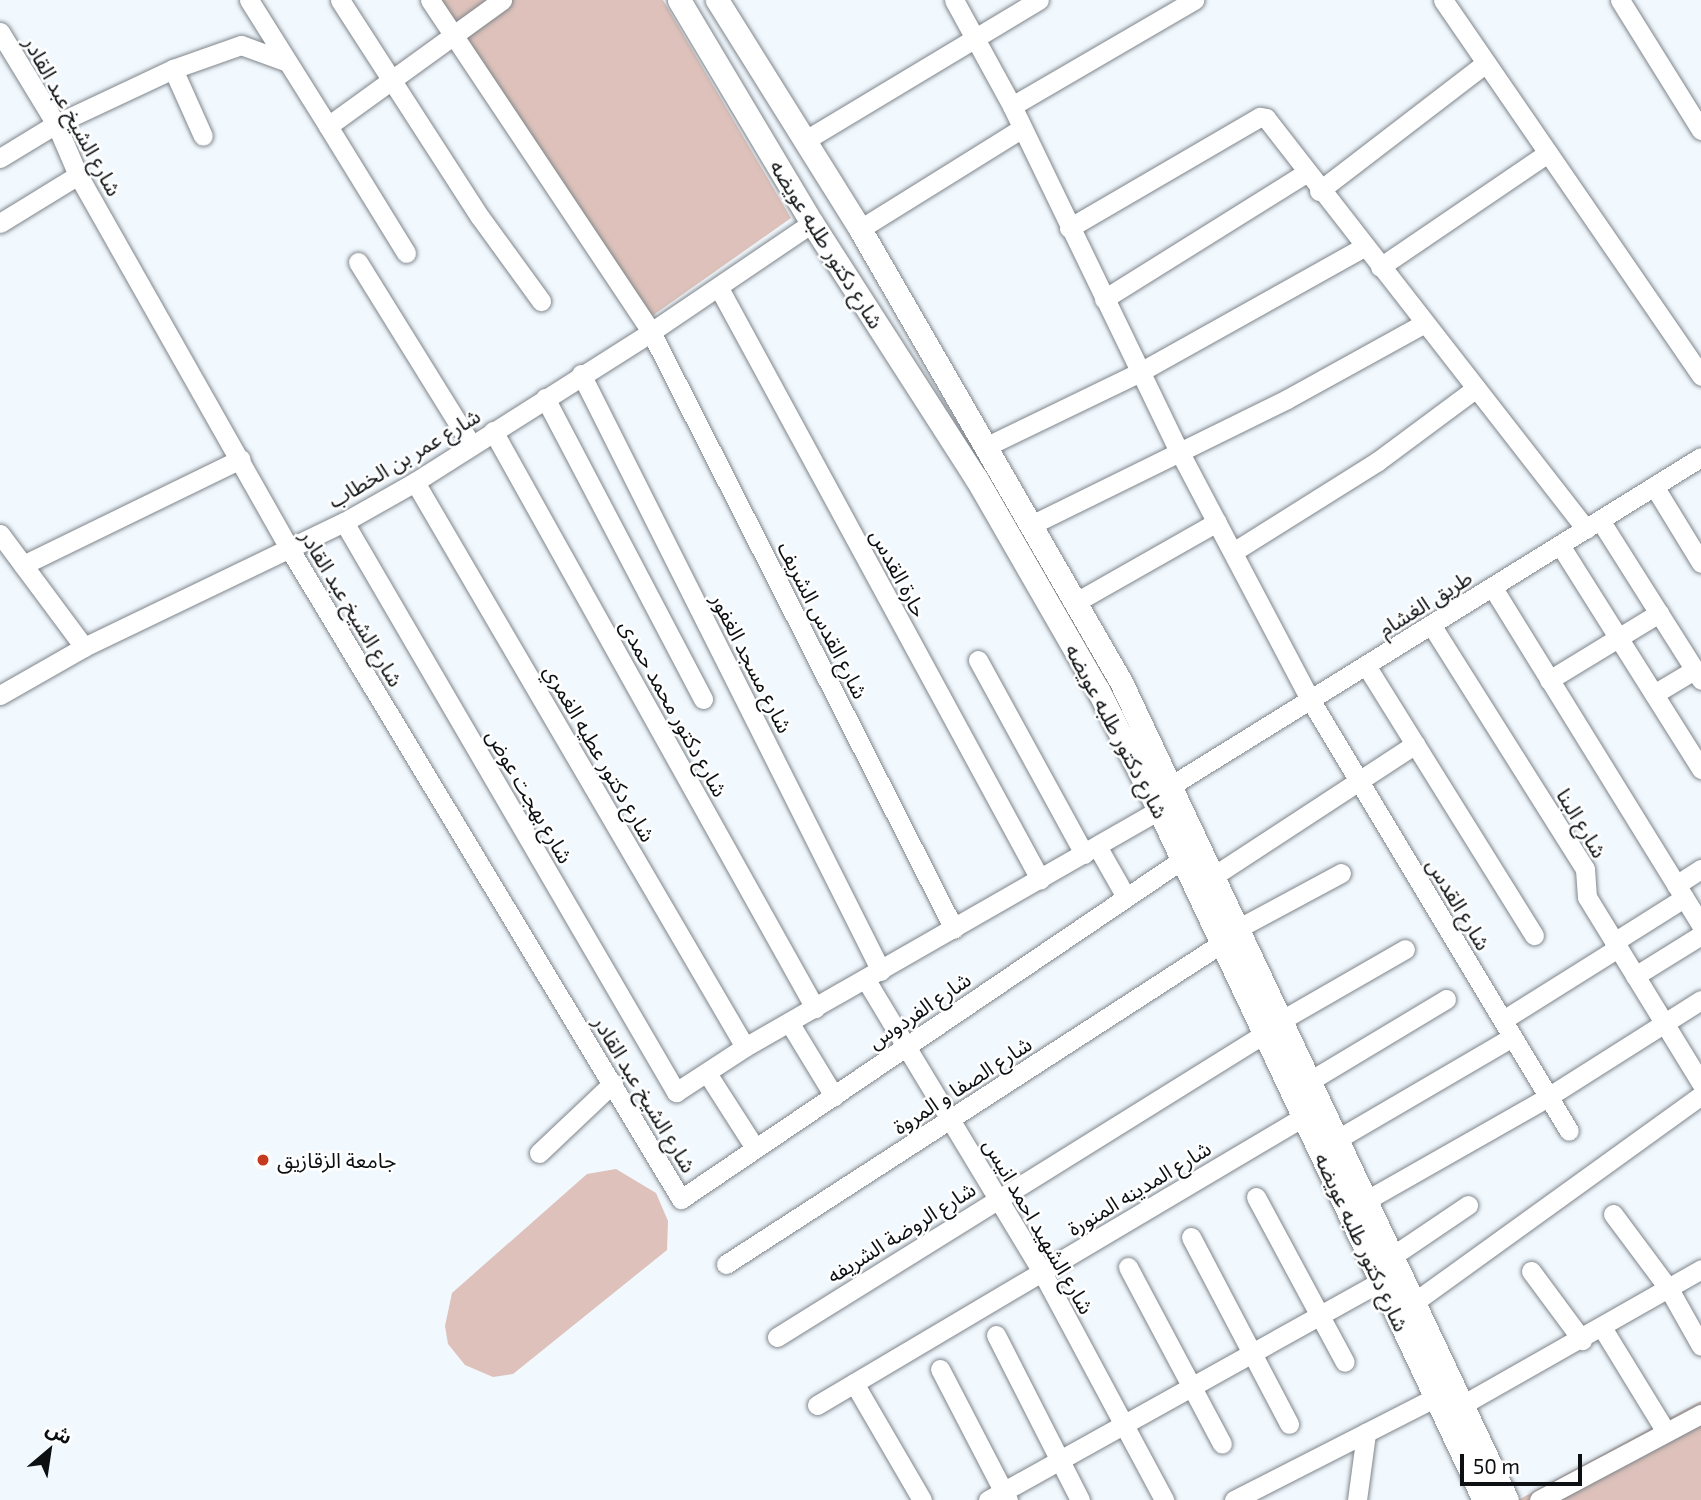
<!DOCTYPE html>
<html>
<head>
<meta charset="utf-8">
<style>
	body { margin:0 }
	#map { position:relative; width:1701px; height:1500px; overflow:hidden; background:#f1f8fe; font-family:"Exo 2","Noto Sans Arabic",sans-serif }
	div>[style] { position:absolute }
	.green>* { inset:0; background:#ddc1ba }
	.roads { filter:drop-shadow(0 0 2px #7f858a) drop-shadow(0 0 2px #7f858a) }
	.minor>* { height:19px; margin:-9.5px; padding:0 9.5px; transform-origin:9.5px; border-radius:9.5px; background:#fff }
	.tertiary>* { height:23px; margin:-11.5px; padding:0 11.5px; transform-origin:11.5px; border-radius:11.5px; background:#fff }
	.dots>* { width:19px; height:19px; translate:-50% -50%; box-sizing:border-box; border:4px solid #fff; border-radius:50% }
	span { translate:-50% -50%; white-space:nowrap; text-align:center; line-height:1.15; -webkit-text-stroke:5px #fff; paint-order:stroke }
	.street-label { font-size:21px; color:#0d1012 }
	.poi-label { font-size:21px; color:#0d1012 }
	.left { translate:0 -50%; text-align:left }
	.north { position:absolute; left:14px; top:1416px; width:70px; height:70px; -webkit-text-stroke:5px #fff; paint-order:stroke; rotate:29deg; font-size:19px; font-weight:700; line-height:28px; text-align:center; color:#0d1012 }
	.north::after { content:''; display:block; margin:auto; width:24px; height:32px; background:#0d1012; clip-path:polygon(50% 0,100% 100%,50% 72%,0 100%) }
	.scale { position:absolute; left:1460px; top:1454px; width:122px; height:32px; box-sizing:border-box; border:4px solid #0d1012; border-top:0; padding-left:9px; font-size:21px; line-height:24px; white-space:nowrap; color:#0d1012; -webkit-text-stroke:5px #fff; paint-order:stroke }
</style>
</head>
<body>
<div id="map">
	<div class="green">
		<div style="clip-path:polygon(437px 0,663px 0,791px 218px,652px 316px)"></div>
		<div style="clip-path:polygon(616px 1169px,656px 1193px,668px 1221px,667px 1250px,513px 1374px,493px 1377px,465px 1365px,448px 1344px,445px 1326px,452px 1293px,587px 1174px)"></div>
		<div style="clip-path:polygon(1701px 1401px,1701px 1500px,1518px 1500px)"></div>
	</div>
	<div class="roads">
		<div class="minor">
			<div style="left:249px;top:0;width:149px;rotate:57.9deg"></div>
			<div style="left:328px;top:126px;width:215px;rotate:-35.9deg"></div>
			<div style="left:340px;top:0;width:258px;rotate:57.2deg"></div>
			<div style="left:480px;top:217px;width:104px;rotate:54deg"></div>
			<div style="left:430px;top:0;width:399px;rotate:56.3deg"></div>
			<div style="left:651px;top:332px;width:669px;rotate:63.09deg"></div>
			<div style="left:954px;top:0;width:121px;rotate:61.3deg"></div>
			<div style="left:1012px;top:106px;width:381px;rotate:64.2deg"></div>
			<div style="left:1178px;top:449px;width:285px;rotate:62.2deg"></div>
			<div style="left:1311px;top:701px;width:501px;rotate:59.04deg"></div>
			<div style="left:1443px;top:0;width:456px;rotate:55.5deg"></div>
			<div style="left:1620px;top:0;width:153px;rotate:58.1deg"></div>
			<div style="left:0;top:32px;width:108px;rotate:58.7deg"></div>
			<div style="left:56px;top:124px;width:56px;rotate:66.7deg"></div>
			<div style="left:78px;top:175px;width:429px;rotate:60.5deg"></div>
			<div style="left:289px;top:548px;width:760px;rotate:58.95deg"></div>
			<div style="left:681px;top:1199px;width:606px;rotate:-34.11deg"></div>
			<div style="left:173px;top:69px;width:73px;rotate:65.9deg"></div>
			<div style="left:1012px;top:106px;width:211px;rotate:-30.2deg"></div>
			<div style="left:328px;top:126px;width:149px;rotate:58.4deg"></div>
			<div style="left:804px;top:141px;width:274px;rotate:-31deg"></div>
			<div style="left:0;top:158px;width:66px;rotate:-31.3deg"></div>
			<div style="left:56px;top:124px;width:129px;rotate:-25.2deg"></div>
			<div style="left:173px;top:69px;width:72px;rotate:-19.4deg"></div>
			<div style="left:241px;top:45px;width:47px;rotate:20deg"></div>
			<div style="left:1319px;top:191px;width:210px;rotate:-37.5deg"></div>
			<div style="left:0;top:223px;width:92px;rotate:-31.6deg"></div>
			<div style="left:1069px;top:228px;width:221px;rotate:-30.2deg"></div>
			<div style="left:1260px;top:117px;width:6px;rotate:9deg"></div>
			<div style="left:1266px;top:118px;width:521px;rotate:52.1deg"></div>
			<div style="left:860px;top:229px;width:191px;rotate:-31.9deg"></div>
			<div style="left:358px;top:262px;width:214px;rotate:58.2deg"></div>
			<div style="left:1380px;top:267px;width:203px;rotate:-34.2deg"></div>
			<div style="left:719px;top:288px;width:673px;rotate:61.49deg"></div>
			<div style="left:1104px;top:299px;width:238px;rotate:-32deg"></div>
			<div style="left:581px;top:374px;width:668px;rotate:63.32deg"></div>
			<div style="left:545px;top:398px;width:340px;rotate:62.3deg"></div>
			<div style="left:493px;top:431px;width:661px;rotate:60.84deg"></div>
			<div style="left:985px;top:447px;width:172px;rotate:-25.8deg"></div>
			<div style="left:1140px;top:372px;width:257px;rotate:-29.2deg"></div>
			<div style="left:415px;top:482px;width:654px;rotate:59.71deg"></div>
			<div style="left:1654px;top:486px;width:90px;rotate:58.6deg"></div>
			<div style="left:1600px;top:520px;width:189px;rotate:57.7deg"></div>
			<div style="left:344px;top:522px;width:660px;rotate:59.78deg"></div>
			<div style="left:676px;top:1092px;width:82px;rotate:-33.1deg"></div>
			<div style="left:745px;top:1047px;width:477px;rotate:-29.8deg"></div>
			<div style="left:1031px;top:525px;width:285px;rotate:-26.2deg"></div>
			<div style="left:1287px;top:399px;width:155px;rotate:-28.9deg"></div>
			<div style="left:0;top:534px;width:141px;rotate:53.4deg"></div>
			<div style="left:1560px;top:545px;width:265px;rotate:57.8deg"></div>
			<div style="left:1233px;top:552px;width:171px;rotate:-32.1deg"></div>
			<div style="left:1378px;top:461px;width:121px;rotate:-36.6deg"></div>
			<div style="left:23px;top:565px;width:242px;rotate:-26deg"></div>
			<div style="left:1493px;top:588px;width:396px;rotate:58.3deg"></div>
			<div style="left:1076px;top:602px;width:162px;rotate:-29.6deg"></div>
			<div style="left:1432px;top:626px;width:287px;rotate:57.8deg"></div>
			<div style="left:1585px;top:869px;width:28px;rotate:86deg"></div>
			<div style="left:1587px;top:897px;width:218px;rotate:58.5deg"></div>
			<div style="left:978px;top:660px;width:221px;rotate:61.3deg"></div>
			<div style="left:1367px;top:667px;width:316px;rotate:58.1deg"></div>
			<div style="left:1549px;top:680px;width:129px;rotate:-31.3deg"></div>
			<div style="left:1654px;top:694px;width:47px;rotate:-31deg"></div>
			<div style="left:0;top:695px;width:97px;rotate:-29.7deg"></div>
			<div style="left:84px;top:647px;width:288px;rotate:-25.7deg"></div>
			<div style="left:344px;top:522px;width:81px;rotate:-29.4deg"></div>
			<div style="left:415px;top:482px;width:280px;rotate:-32.4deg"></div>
			<div style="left:651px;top:332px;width:194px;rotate:-34.1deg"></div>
			<div style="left:1172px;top:785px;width:622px;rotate:-31.8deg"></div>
			<div style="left:1097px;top:846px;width:59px;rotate:60.4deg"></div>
			<div style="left:1212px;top:877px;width:243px;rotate:-33.2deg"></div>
			<div style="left:1676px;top:885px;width:30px;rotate:-33deg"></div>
			<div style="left:1237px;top:929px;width:118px;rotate:-28.3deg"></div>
			<div style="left:1614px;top:942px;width:83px;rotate:-32.2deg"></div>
			<div style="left:1635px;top:976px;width:78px;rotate:-31.8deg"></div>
			<div style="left:866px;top:980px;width:341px;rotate:58.9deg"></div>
			<div style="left:1042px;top:1272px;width:259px;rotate:61.8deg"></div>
			<div style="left:1503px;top:1020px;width:136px;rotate:-32.1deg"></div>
			<div style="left:1280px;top:1021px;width:144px;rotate:-29.9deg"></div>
			<div style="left:789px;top:1022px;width:87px;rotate:58.7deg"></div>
			<div style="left:707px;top:1073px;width:89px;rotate:57.4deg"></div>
			<div style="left:1308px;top:1082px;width:161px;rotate:-31deg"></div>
			<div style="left:1336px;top:1140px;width:204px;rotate:-30.3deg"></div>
			<div style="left:539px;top:1153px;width:102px;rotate:-43.4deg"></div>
			<div style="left:1256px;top:1197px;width:187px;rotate:61.7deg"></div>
			<div style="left:1365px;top:1201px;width:210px;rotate:-29.6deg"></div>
			<div style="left:1548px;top:1097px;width:181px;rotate:-32.4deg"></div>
			<div style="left:1613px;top:1214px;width:94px;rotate:53.3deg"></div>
			<div style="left:1669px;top:1289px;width:65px;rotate:60.7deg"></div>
			<div style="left:1191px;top:1237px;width:211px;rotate:62.3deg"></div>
			<div style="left:1391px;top:1257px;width:93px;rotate:-34deg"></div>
			<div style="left:726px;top:1264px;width:591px;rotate:-32.91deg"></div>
			<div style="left:1128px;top:1267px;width:200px;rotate:62deg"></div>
			<div style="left:1531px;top:1271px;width:86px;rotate:53.5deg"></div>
			<div style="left:1413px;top:1303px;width:355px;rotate:-35.8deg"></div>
			<div style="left:1603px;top:1329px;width:121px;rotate:58.5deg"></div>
			<div style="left:996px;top:1335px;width:185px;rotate:63deg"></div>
			<div style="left:777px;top:1337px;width:574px;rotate:-31.89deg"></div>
			<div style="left:940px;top:1369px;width:148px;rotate:62.6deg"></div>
			<div style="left:854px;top:1383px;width:135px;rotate:59.8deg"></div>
			<div style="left:817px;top:1405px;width:565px;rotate:-30.65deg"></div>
			<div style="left:1462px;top:1405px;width:275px;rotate:-29.6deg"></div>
			<div style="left:988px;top:1500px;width:450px;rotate:-29.1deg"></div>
			<div style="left:1234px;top:1500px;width:240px;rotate:-27deg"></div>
			<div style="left:1357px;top:1500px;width:68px;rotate:-82.3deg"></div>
			<div style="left:1539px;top:1500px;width:183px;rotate:-28deg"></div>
		</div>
		<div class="tertiary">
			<div style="left:679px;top:0;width:260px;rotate:59.2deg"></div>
			<div style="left:812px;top:223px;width:303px;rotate:57.3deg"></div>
			<div style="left:976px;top:478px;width:245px;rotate:60.1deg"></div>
			<div style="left:1098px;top:690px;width:135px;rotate:63.1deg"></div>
			<div style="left:1159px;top:810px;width:763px;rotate:64.78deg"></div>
			<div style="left:717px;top:0;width:270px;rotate:58deg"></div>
			<div style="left:860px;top:229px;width:523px;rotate:60.05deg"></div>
			<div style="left:1121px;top:682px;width:904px;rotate:64.74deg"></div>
		</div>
	</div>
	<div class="dots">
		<div style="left:263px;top:1160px;background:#c63b1e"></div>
	</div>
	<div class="street-label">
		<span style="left:73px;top:116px;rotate:61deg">شارع الشيخ عبد القادر</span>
		<span style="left:827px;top:244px;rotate:58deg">شارع دكتور طلبه عويضه</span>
		<span style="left:404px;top:458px;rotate:-31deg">شارع عمر بن الخطاب</span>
		<span style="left:899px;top:573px;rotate:62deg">حارة القدس</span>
		<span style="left:1425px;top:603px;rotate:-32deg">طريق الغشام</span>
		<span style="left:352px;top:608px;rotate:59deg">شارع الشيخ عبد القادر</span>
		<span style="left:823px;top:620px;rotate:63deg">شارع القدس الشريف</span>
		<span style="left:752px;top:663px;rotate:63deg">شارع مسجد الغفور</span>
		<span style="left:674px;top:708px;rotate:61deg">شارع دكتور محمد حمدى</span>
		<span style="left:1117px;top:731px;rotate:62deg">شارع دكتور طلبه عويضه</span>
		<span style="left:600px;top:753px;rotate:60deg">شارع دكتور عطيه الغمري</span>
		<span style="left:530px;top:796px;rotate:60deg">شارع بهجت عوض</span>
		<span style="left:1582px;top:823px;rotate:59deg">شارع البنا</span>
		<span style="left:1459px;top:904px;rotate:59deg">شارع القدس</span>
		<span style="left:919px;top:1010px;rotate:-34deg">شارع الفردوس</span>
		<span style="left:962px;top:1085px;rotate:-33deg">شارع الصفا و المروة</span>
		<span style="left:645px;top:1094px;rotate:59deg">شارع الشيخ عبد القادر</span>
		<span style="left:1139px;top:1188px;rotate:-31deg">شارع المدينه المنورة</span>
		<span style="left:1039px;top:1226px;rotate:60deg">شارع الشهيد احمد انيس</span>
		<span style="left:901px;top:1232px;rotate:-32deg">شارع الروضة الشريفه</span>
		<span style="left:1362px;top:1242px;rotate:65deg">شارع دكتور طلبه عويضه</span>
	</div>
	<div class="poi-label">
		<span class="left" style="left:277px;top:1160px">جامعة الزقازيق</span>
	</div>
	<div class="north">ش</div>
	<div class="scale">50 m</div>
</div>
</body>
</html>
